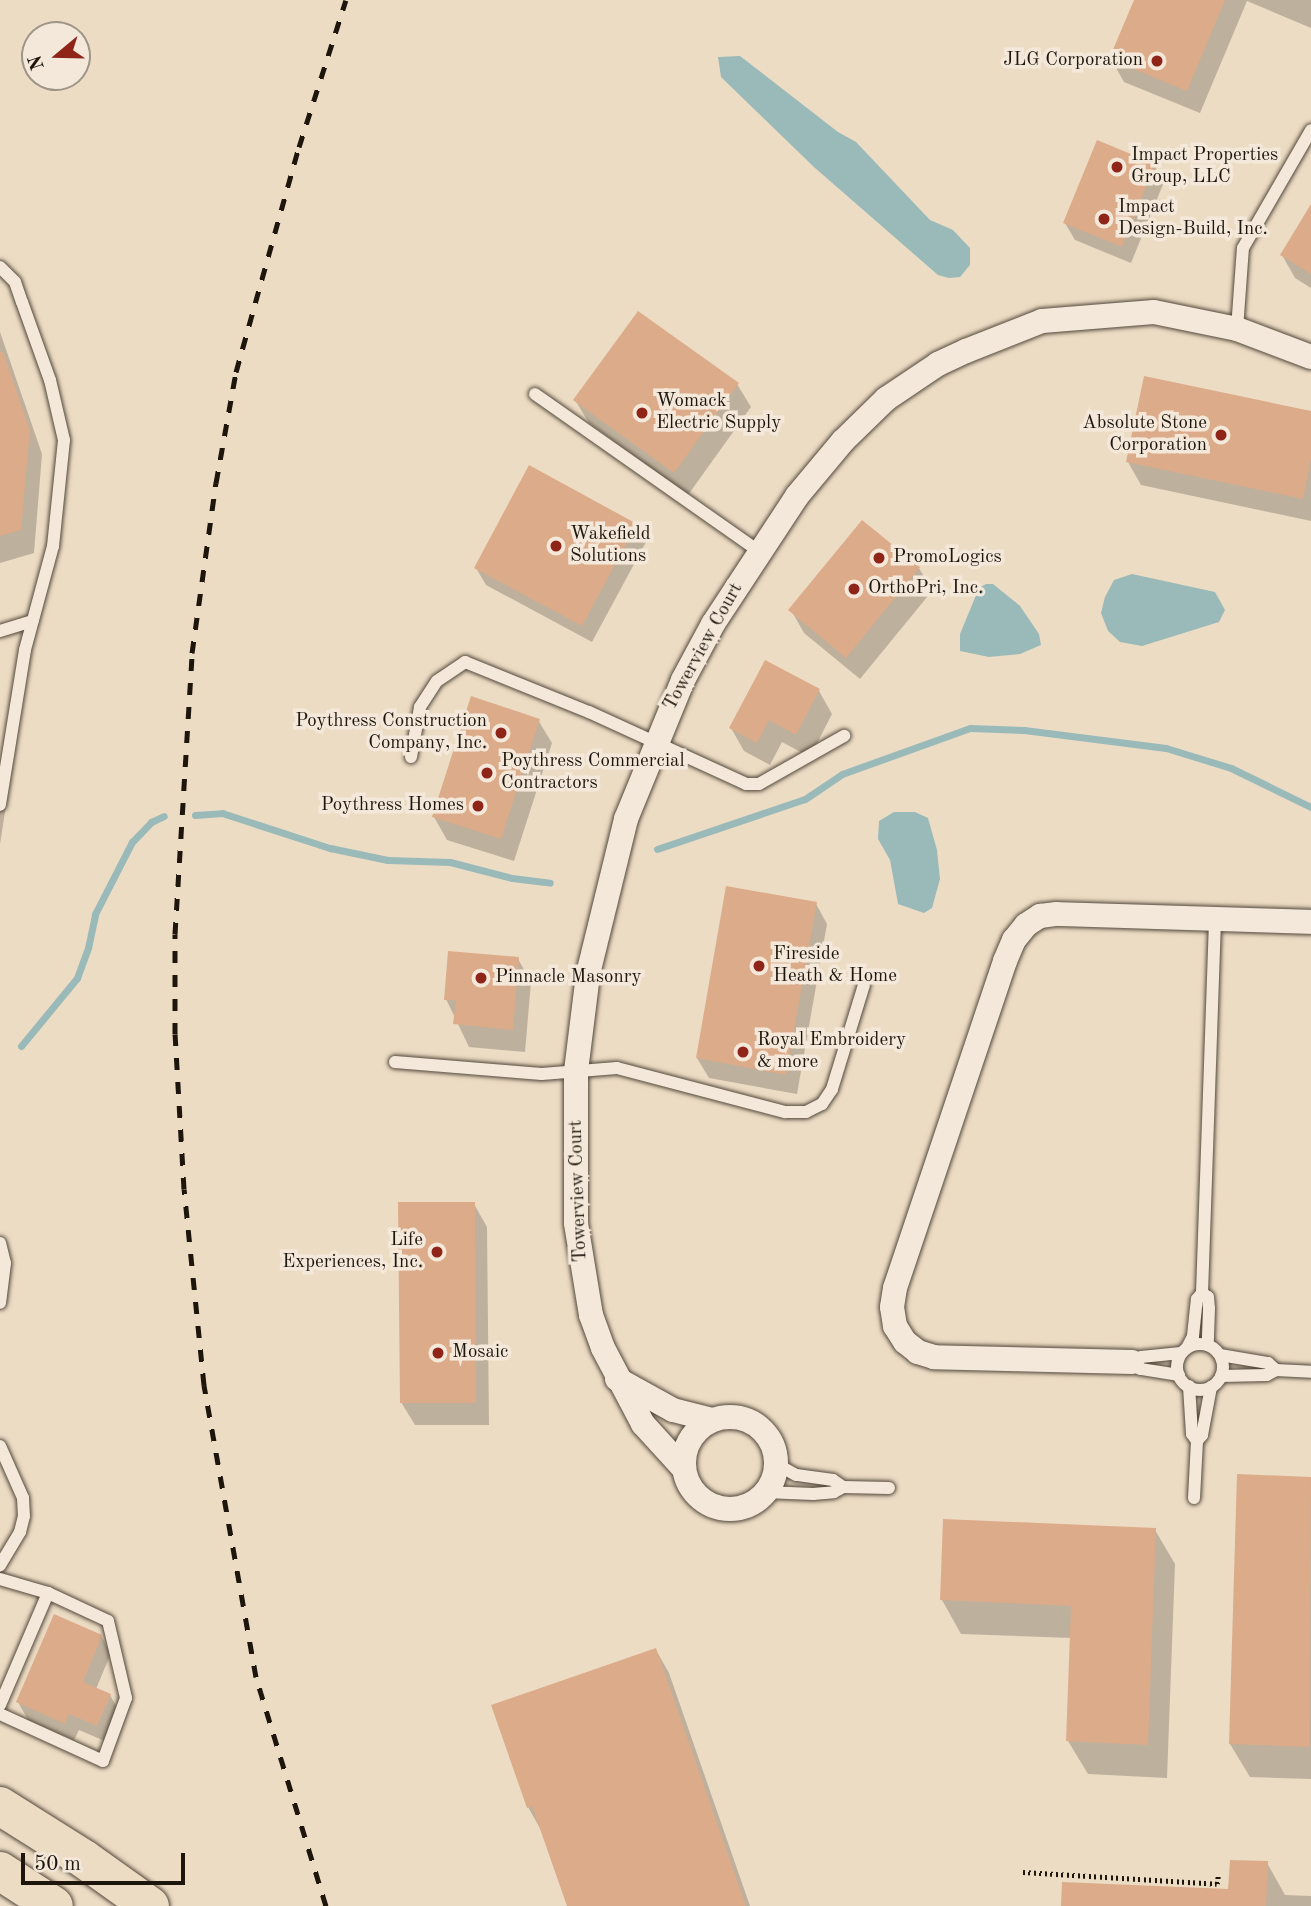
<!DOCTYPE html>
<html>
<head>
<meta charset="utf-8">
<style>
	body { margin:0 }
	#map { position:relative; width:1311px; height:1906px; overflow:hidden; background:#eddcc4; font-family:"Old Standard TT",serif }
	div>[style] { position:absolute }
	.water>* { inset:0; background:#9abab9 }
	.shadow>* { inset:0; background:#0003 }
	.stream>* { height:7px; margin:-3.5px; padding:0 3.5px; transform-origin:3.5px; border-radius:3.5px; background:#9abab9 }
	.building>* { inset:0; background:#dcab8a }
	.path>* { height:4.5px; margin-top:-2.25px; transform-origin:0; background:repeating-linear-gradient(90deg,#1e160d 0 2px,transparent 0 5.5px) }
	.roads { filter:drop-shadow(0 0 2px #52483b) drop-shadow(0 0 2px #52483b) }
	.service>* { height:12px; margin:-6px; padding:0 6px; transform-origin:6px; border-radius:6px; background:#f3e8d9 }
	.service>.ring { margin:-6px; padding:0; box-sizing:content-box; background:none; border:12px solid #f3e8d9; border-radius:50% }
	.minor>* { height:24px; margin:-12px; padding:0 12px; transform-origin:12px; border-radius:12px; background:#f3e8d9 }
	.minor>.ring { margin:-12px; padding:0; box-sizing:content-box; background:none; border:24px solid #f3e8d9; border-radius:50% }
	.primary>* { height:38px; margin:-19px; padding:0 19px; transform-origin:19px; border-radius:19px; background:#eddcc4 }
	.rail>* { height:5px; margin-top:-2.5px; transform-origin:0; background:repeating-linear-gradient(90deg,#1e160d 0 12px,transparent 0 24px) }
	.dots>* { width:19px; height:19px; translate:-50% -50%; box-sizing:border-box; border:4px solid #f3e8d9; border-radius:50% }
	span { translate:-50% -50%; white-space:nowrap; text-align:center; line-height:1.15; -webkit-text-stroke:7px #f3e8d9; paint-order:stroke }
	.poi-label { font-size:19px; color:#1e160d }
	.right { translate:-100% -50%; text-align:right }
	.left { translate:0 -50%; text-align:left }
	.street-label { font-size:19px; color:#1e160d }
	.north { position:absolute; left:21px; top:21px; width:70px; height:70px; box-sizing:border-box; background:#f3e8d9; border:2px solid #9e9487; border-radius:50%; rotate:251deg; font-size:19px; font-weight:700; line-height:28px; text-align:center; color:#1e160d }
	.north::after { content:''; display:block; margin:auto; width:24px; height:32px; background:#8f2418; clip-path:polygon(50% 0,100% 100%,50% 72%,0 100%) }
	.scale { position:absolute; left:21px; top:1853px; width:164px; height:32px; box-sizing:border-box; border:4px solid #1e160d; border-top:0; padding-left:9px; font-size:21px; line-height:24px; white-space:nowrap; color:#1e160d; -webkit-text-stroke:5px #f3e8d9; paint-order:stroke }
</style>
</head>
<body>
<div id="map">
	<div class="water">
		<div style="clip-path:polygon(740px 56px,838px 132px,856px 142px,930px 220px,953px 230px,970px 248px,970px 265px,960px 277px,949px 278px,938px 275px,815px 168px,721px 77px,718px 57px)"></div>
		<div style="clip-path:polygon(1132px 574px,1215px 592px,1225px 610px,1219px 622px,1142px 646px,1120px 642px,1108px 631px,1101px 613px,1105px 597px,1114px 580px)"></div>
		<div style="clip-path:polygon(986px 584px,993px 584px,1020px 606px,1039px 634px,1041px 645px,1020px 654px,989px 657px,960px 651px,960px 634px,979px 588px)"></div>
		<div style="clip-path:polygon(894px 812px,915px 812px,928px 818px,937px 850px,940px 879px,932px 908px,924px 913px,898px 904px,890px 860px,878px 839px,879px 821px)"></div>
	</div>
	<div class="shadow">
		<div style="clip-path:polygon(1136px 0,1311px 0,1311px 28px,1247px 1px,1200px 113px,1124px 82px,1111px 59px)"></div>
		<div style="clip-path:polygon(1154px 165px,1164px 182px,1131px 263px,1075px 240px,1065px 223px)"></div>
		<div style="clip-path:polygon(1311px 207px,1311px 288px,1295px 278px,1282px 255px)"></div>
		<div style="clip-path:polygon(0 332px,42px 454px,34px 553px,0 563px)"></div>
		<div style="clip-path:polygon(737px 384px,751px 407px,688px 495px,589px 423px,575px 400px)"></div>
		<div style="clip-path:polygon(1311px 413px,1311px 521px,1141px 485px,1128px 462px)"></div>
		<div style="clip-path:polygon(636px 525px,646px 542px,592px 642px,486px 585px,476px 568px)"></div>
		<div style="clip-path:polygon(919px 568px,932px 591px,860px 679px,804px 633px,791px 610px)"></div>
		<div style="clip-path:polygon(819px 691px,832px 714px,810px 757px,782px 742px,770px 765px,744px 751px,731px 728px)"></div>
		<div style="clip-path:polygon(538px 720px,552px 743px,514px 861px,447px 840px,434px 817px)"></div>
		<div style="clip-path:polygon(0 779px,8px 793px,0 844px)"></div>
		<div style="clip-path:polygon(816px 904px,827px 924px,797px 1094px,709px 1078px,697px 1058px)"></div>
		<div style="clip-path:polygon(518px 959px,531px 982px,525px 1052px,469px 1047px,446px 999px)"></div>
		<div style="clip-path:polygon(474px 1204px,487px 1227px,489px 1425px,415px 1425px,401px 1402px)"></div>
		<div style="clip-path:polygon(1239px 1476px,1311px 1478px,1311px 1779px,1250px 1777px,1230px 1744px)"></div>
		<div style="clip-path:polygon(1155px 1530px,1175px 1564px,1167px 1778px,1088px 1774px,1068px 1741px,1072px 1638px,961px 1634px,942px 1600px)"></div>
		<div style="clip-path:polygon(101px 1636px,111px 1653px,96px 1689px,110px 1695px,120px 1713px,107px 1742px,79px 1730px,74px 1740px,28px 1720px,18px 1702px)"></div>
		<div style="clip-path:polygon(656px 1650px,669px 1673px,750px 1906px,569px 1906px,541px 1830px,528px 1807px)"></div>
		<div style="clip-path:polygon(1267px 1863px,1285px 1895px,1311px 1896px,1311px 1906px,1063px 1906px,1230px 1890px)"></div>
	</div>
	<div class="stream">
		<div style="left:195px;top:815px;width:27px;rotate:-4deg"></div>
		<div style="left:222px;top:813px;width:114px;rotate:18deg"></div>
		<div style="left:330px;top:848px;width:59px;rotate:11.7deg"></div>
		<div style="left:388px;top:860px;width:62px;rotate:1.8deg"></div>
		<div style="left:450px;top:862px;width:64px;rotate:14.5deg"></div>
		<div style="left:512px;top:878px;width:38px;rotate:7deg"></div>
		<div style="left:657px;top:849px;width:156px;rotate:-18.7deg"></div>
		<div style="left:805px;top:799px;width:45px;rotate:-34deg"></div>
		<div style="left:842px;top:774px;width:136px;rotate:-19.8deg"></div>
		<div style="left:970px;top:728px;width:54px;rotate:2.1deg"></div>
		<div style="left:1024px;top:730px;width:143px;rotate:7.2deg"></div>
		<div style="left:1166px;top:748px;width:68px;rotate:17.1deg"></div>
		<div style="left:1231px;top:768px;width:89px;rotate:26deg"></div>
		<div style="left:21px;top:1046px;width:88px;rotate:-50.5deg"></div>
		<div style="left:77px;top:978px;width:32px;rotate:-70deg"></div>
		<div style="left:88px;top:948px;width:35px;rotate:-78deg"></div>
		<div style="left:95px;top:914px;width:81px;rotate:-62.8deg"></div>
		<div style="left:132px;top:842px;width:28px;rotate:-46deg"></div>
		<div style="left:151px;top:822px;width:14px;rotate:-25deg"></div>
	</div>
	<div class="building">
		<div style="clip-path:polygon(1134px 0,1225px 0,1187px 91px,1109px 59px)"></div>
		<div style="clip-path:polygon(1097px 140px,1155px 164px,1122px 247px,1063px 223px)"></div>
		<div style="clip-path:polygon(1311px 204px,1311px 274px,1280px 255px)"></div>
		<div style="clip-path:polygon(638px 311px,739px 383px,674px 473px,573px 400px)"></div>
		<div style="clip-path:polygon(0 352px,3px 352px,30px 430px,21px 530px,0 536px)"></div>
		<div style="clip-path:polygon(1144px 376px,1311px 411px,1311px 459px,1303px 499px,1126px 462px)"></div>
		<div style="clip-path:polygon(529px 465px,637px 524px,582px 626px,474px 568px)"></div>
		<div style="clip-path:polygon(862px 520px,920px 567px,846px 658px,788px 610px)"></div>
		<div style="clip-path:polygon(765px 660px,820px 689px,796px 735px,769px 720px,757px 743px,729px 728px)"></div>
		<div style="clip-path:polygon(471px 696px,540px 719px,501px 839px,432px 817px)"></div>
		<div style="clip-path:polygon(726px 886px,817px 902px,786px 1075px,696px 1058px)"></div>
		<div style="clip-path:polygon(448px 951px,519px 957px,513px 1030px,453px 1024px,456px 1000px,444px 1000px)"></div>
		<div style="clip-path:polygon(398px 1202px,475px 1202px,476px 1403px,400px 1403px)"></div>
		<div style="clip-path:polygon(1237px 1474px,1311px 1477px,1309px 1747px,1229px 1744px)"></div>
		<div style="clip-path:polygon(943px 1519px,1156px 1528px,1148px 1745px,1066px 1741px,1071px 1606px,940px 1600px)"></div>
		<div style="clip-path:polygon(54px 1614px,102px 1635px,83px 1682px,111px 1694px,97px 1726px,69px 1714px,65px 1724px,16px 1702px)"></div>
		<div style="clip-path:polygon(656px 1648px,746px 1906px,567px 1906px,532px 1806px,527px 1808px,491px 1705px)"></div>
		<div style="clip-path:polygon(1230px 1860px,1268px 1861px,1266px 1906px,1061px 1906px,1062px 1882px,1228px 1889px)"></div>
	</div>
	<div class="path">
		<div style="left:1023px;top:1872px;width:194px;rotate:3.5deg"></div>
		<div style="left:1217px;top:1884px;width:8px;rotate:-83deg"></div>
	</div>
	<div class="roads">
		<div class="service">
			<div style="left:0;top:267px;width:21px;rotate:45deg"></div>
			<div style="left:15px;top:282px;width:21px;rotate:71deg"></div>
			<div style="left:22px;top:302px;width:83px;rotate:70.3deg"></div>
			<div style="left:50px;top:380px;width:62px;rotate:76.9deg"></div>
			<div style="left:64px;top:440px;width:107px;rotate:95.9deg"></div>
			<div style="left:53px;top:546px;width:108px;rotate:105.1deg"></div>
			<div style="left:25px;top:650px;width:157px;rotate:99.2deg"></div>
			<div style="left:1237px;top:329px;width:81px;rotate:-85.8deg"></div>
			<div style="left:1243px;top:248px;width:136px;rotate:-60deg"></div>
			<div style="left:535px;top:394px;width:273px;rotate:35.1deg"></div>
			<div style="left:0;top:631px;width:34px;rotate:-17deg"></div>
			<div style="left:411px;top:757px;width:51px;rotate:-79.8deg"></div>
			<div style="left:420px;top:707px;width:31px;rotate:-57deg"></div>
			<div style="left:437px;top:681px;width:34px;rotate:-34deg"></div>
			<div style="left:465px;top:662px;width:134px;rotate:22deg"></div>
			<div style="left:589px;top:712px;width:173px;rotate:24.6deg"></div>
			<div style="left:746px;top:784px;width:13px"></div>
			<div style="left:759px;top:784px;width:98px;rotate:-29.5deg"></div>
			<div style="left:395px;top:1062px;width:147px;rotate:4.7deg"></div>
			<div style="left:542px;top:1074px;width:75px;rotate:-4.6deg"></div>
			<div style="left:617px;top:1068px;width:174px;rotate:14.7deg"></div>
			<div style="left:785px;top:1112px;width:21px"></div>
			<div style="left:806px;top:1112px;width:18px;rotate:-27deg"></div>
			<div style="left:822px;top:1104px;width:18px;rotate:-56deg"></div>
			<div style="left:832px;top:1089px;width:109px;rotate:-72.9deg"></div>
			<div style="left:0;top:1243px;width:21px;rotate:76deg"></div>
			<div style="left:5px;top:1263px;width:40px;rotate:97.1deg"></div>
			<div style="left:1202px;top:1293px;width:372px;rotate:-88deg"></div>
			<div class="ring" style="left:1177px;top:1344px;width:34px;height:34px"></div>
			<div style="left:1187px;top:1348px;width:13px;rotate:-63deg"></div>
			<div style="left:1193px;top:1336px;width:37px;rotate:-84deg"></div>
			<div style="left:1197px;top:1299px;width:8px;rotate:-50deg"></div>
			<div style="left:1202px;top:1293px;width:7px;rotate:34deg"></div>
			<div style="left:1208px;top:1297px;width:11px;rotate:85deg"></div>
			<div style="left:1209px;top:1308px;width:37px;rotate:92deg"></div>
			<div style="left:1220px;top:1355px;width:49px;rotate:9.5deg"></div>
			<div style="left:1268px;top:1363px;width:11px;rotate:41deg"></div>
			<div style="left:1276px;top:1370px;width:10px;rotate:151deg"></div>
			<div style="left:1267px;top:1375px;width:46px;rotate:178.8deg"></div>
			<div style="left:1276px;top:1370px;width:35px;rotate:3deg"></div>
			<div style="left:1179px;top:1375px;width:39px;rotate:-171deg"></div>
			<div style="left:1140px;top:1369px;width:11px;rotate:-139deg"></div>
			<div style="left:1132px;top:1362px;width:10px;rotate:-29deg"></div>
			<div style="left:1141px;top:1357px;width:40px;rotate:-5.7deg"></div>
			<div style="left:1189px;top:1386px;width:48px;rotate:86.4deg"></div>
			<div style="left:1192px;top:1434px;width:9px;rotate:54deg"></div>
			<div style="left:1197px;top:1441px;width:8px;rotate:-50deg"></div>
			<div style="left:1202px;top:1435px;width:49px;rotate:-79.4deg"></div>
			<div style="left:0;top:1446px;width:57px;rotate:66.1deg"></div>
			<div style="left:23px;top:1498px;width:18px;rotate:87deg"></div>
			<div style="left:24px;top:1516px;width:16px;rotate:104deg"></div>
			<div style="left:20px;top:1532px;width:39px;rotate:121deg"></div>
			<div style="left:843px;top:1487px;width:46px;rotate:1.2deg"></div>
			<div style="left:765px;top:1492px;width:48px;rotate:2.4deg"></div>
			<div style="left:813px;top:1494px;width:21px;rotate:-5deg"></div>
			<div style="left:834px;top:1492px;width:10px;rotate:-29deg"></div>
			<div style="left:843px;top:1487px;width:12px;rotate:-145deg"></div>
			<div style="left:833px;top:1480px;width:37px;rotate:-172deg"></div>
			<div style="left:796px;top:1475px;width:23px;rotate:-151deg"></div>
			<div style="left:1194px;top:1498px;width:57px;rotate:-87deg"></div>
			<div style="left:0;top:1579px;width:50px;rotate:16.3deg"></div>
			<div style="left:48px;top:1593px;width:66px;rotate:25deg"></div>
			<div style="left:108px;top:1621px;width:79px;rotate:76.8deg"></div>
			<div style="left:126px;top:1698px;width:67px;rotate:110.1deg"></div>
			<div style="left:103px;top:1761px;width:113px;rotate:-155.5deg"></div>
			<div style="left:0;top:1705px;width:122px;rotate:-66.8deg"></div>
		</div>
		<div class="minor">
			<div style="left:1132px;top:1362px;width:198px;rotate:-178.6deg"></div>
			<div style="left:934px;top:1357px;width:17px;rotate:-163deg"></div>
			<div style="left:918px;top:1352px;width:16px;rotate:-142deg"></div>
			<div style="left:905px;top:1342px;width:19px;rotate:-122deg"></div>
			<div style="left:895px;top:1326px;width:19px;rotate:-99deg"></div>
			<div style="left:892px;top:1307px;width:19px;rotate:-81deg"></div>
			<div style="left:895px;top:1288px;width:345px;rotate:-71.4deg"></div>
			<div style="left:1005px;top:961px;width:23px;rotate:-67deg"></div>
			<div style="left:1014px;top:940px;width:19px;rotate:-51deg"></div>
			<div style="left:1026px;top:925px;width:17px;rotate:-33deg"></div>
			<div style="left:1040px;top:916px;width:17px;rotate:-7deg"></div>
			<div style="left:1057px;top:914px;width:254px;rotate:1.8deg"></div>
			<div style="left:617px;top:1379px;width:64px;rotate:29deg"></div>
			<div style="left:673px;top:1410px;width:40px;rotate:14.4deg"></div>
			<div class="ring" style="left:684px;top:1417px;width:68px;height:68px"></div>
			<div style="left:684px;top:1469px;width:61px;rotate:-132.3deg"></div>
			<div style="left:643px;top:1424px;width:86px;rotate:-117.8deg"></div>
			<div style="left:603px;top:1348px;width:35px;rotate:-110deg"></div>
			<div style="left:591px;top:1315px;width:93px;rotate:-99.3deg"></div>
			<div style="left:576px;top:1223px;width:152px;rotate:-90deg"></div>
			<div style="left:576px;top:1071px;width:98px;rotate:-82.9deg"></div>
			<div style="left:588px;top:974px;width:160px;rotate:-76.2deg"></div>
			<div style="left:626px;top:819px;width:150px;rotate:-67.7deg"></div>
			<div style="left:683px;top:680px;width:64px;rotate:-61.8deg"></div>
			<div style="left:713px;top:624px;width:153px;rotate:-56.7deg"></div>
			<div style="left:797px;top:496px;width:72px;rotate:-50.1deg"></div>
			<div style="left:843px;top:441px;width:60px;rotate:-44.3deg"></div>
			<div style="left:886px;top:399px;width:63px;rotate:-33.9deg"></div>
			<div style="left:938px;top:364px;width:31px;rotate:-25deg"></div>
			<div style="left:966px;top:351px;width:82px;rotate:-21.5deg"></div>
			<div style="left:1042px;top:321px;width:112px;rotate:-4.6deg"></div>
			<div style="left:1154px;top:312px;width:85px;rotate:11.6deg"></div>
			<div style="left:1237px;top:329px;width:79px;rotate:20.7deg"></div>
		</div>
		<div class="primary">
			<div style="left:0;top:1806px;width:99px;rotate:32.2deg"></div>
			<div style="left:84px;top:1859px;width:81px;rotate:35.5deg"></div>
			<div style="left:0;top:1871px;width:64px;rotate:32.9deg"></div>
		</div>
	</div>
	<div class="rail">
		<div style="left:326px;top:1906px;width:239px;rotate:-107deg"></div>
		<div style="left:256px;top:1677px;width:297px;rotate:-100.1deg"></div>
		<div style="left:204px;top:1385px;width:197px;rotate:-95.8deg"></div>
		<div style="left:184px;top:1189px;width:155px;rotate:-93.3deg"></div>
		<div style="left:175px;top:1034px;width:100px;rotate:-90deg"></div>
		<div style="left:175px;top:934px;width:282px;rotate:-86.5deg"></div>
		<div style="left:192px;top:653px;width:172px;rotate:-82deg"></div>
		<div style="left:216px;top:483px;width:113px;rotate:-79.8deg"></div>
		<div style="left:236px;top:372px;width:234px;rotate:-74.4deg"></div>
		<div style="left:299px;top:147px;width:154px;rotate:-72.3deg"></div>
	</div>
	<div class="dots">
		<div style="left:1157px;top:61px;background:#8f2418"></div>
		<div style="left:1117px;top:167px;background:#8f2418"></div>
		<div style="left:1104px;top:219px;background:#8f2418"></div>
		<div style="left:642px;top:413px;background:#8f2418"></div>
		<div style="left:1221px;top:435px;background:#8f2418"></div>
		<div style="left:556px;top:546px;background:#8f2418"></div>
		<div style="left:879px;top:558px;background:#8f2418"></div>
		<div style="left:854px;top:589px;background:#8f2418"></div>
		<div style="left:501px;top:733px;background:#8f2418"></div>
		<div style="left:487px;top:773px;background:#8f2418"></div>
		<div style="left:478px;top:806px;background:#8f2418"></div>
		<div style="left:759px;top:966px;background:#8f2418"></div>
		<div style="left:481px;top:978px;background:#8f2418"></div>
		<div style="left:743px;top:1052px;background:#8f2418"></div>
		<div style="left:437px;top:1252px;background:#8f2418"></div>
		<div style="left:438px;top:1353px;background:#8f2418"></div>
	</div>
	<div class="poi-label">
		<span class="right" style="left:1143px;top:61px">JLG Corporation</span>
		<span class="left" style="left:1131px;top:167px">Impact Properties<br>Group, LLC</span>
		<span class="left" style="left:1118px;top:219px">Impact<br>Design-Build, Inc.</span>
		<span class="left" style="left:656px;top:413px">Womack<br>Electric Supply</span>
		<span class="right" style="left:1207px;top:435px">Absolute Stone<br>Corporation</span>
		<span class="left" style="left:570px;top:546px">Wakefield<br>Solutions</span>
		<span class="left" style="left:893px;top:558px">PromoLogics</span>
		<span class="left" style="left:868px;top:589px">OrthoPri, Inc.</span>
		<span class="right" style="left:487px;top:733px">Poythress Construction<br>Company, Inc.</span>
		<span class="left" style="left:501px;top:773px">Poythress Commercial<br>Contractors</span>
		<span class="right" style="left:464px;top:806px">Poythress Homes</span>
		<span class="left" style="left:773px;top:966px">Fireside<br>Heath &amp; Home</span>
		<span class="left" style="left:495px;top:978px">Pinnacle Masonry</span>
		<span class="left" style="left:757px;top:1052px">Royal Embroidery<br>&amp; more</span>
		<span class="right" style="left:423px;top:1252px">Life<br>Experiences, Inc.</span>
		<span class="left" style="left:452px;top:1353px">Mosaic</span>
	</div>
	<div class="street-label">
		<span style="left:704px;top:647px;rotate:-61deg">Towerview Court</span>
		<span style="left:579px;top:1191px;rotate:-92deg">Towerview Court</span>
	</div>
	<div class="north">N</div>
	<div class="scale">50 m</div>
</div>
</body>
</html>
